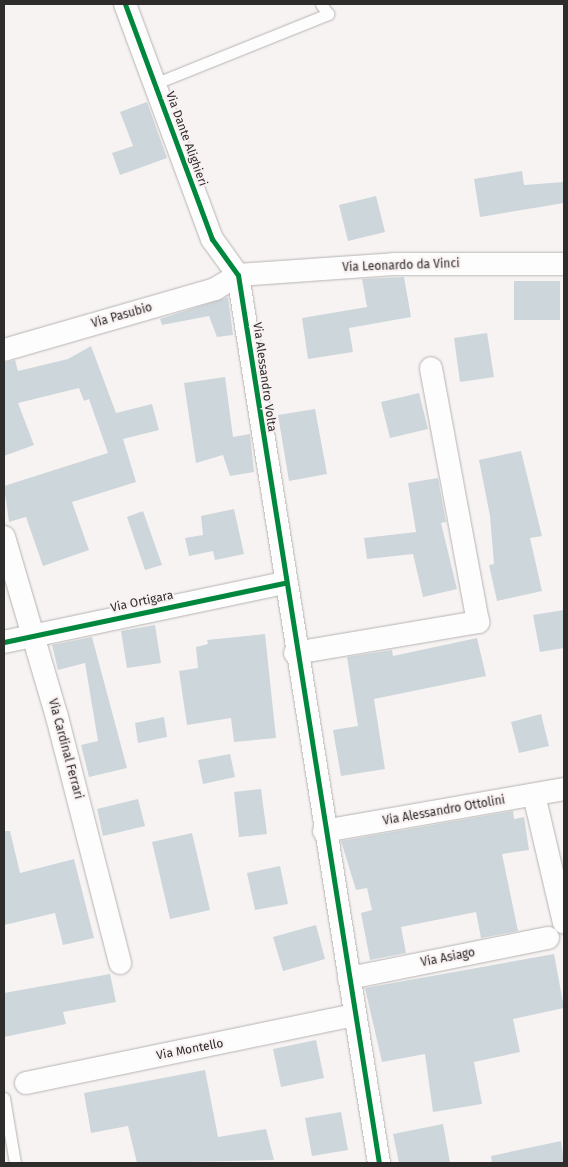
<!DOCTYPE html>
<html>
<head>
<meta charset="utf-8">
<style>
	body { margin:0 }
	#map { position:relative; width:568px; height:1167px; overflow:hidden; background:#f7f3f3; font-family:"Fira Sans",sans-serif }
	div>[style] { position:absolute }
	.building>* { inset:0; background:#cdd6da }
	.roads { filter:drop-shadow(0 0 1px #b7b3b3) drop-shadow(0 0 1px #b7b3b3) }
	.lane>* { height:11px; margin:-5.5px; padding:0 5.5px; transform-origin:5.5px; border-radius:5.5px; background:#fefdfd }
	.street>* { height:22px; margin:-11px; padding:0 11px; transform-origin:11px; border-radius:11px; background:#fefdfd }
	.cycleway>* { height:5px; margin:-2.5px; padding:0 2.5px; transform-origin:2.5px; border-radius:2.5px; background:#00873e }
	span { translate:-50% -50%; white-space:nowrap; text-align:center; line-height:1.15; -webkit-text-stroke:4px #f9f1f1; paint-order:stroke }
	.street-label { font-size:12px; color:#2f2c2c }
	.frame { position:absolute; inset:0; border:5px solid #2f2c2c; pointer-events:none }
</style>
</head>
<body>
<div id="map">
	<div class="building">
		<div style="clip-path:polygon(147px 102px,167px 158px,120px 175px,112px 153px,133px 146px,120px 112px)"></div>
		<div style="clip-path:polygon(522px 171px,524px 185px,564px 182px,564px 203px,480px 217px,474px 179px)"></div>
		<div style="clip-path:polygon(376px 196px,385px 232px,348px 241px,339px 205px)"></div>
		<div style="clip-path:polygon(404px 277px,411px 317px,349px 328px,353px 352px,308px 359px,302px 318px,367px 307px,362px 279px)"></div>
		<div style="clip-path:polygon(514px 281px,560px 281px,560px 320px,514px 320px)"></div>
		<div style="clip-path:polygon(228px 297px,233px 335px,217px 337px,209px 316px,162px 325px,160px 319px)"></div>
		<div style="clip-path:polygon(487px 333px,494px 377px,460px 382px,454px 338px)"></div>
		<div style="clip-path:polygon(91px 346px,116px 413px,152px 404px,159px 430px,123px 439px,136px 482px,72px 502px,89px 550px,43px 566px,26px 517px,9px 522px,4px 486px,108px 453px,89px 399px,84px 401px,79px 388px,18px 403px,34px 445px,4px 456px,4px 363px,15px 360px,18px 371px,68px 359px)"></div>
		<div style="clip-path:polygon(225px 377px,233px 437px,250px 434px,254px 472px,230px 476px,223px 455px,196px 463px,184px 383px)"></div>
		<div style="clip-path:polygon(419px 393px,428px 429px,390px 438px,381px 402px)"></div>
		<div style="clip-path:polygon(315px 409px,327px 474px,289px 481px,278px 415px)"></div>
		<div style="clip-path:polygon(521px 451px,542px 536px,530px 538px,542px 591px,497px 601px,489px 565px,494px 564px,490px 516px,479px 460px)"></div>
		<div style="clip-path:polygon(438px 478px,446px 522px,441px 523px,457px 589px,423px 597px,413px 554px,367px 559px,364px 538px,416px 532px,408px 483px)"></div>
		<div style="clip-path:polygon(234px 509px,244px 554px,215px 560px,213px 551px,189px 556px,185px 538px,203px 535px,201px 516px)"></div>
		<div style="clip-path:polygon(143px 511px,162px 565px,145px 570px,127px 517px)"></div>
		<div style="clip-path:polygon(564px 610px,564px 648px,540px 652px,533px 615px)"></div>
		<div style="clip-path:polygon(155px 625px,161px 663px,127px 668px,121px 631px)"></div>
		<div style="clip-path:polygon(265px 634px,276px 738px,234px 742px,231px 718px,187px 725px,179px 671px,198px 668px,196px 647px,208px 644px,207px 640px)"></div>
		<div style="clip-path:polygon(92px 637px,127px 768px,89px 777px,81px 745px,98px 741px,85px 663px,58px 670px,52px 645px)"></div>
		<div style="clip-path:polygon(477px 638px,486px 676px,374px 699px,385px 769px,341px 776px,333px 730px,358px 726px,347px 657px,392px 650px,393px 656px)"></div>
		<div style="clip-path:polygon(541px 714px,549px 746px,519px 753px,511px 722px)"></div>
		<div style="clip-path:polygon(164px 717px,167px 737px,138px 743px,135px 723px)"></div>
		<div style="clip-path:polygon(230px 754px,235px 777px,203px 784px,198px 760px)"></div>
		<div style="clip-path:polygon(261px 789px,267px 834px,239px 837px,234px 792px)"></div>
		<div style="clip-path:polygon(138px 799px,145px 826px,103px 836px,97px 809px)"></div>
		<div style="clip-path:polygon(513px 811px,514px 819px,524px 817px,529px 850px,502px 854px,518px 931px,481px 938px,476px 912px,401px 927px,406px 953px,370px 960px,361px 913px,372px 910px,367px 888px,356px 890px,341px 841px)"></div>
		<div style="clip-path:polygon(4px 831px,10px 831px,20px 873px,74px 859px,94px 938px,63px 945px,55px 913px,4px 925px)"></div>
		<div style="clip-path:polygon(192px 833px,210px 910px,170px 919px,152px 842px)"></div>
		<div style="clip-path:polygon(280px 866px,288px 904px,255px 910px,247px 873px)"></div>
		<div style="clip-path:polygon(316px 925px,325px 959px,283px 971px,273px 937px)"></div>
		<div style="clip-path:polygon(554px 954px,564px 1008px,513px 1019px,520px 1052px,474px 1062px,482px 1104px,433px 1112px,425px 1054px,382px 1062px,365px 988px)"></div>
		<div style="clip-path:polygon(110px 974px,116px 1002px,63px 1012px,66px 1024px,4px 1037px,4px 993px)"></div>
		<div style="clip-path:polygon(316px 1040px,324px 1078px,281px 1087px,273px 1049px)"></div>
		<div style="clip-path:polygon(205px 1070px,218px 1137px,266px 1129px,274px 1160px,137px 1163px,128px 1126px,91px 1133px,84px 1093px)"></div>
		<div style="clip-path:polygon(341px 1112px,348px 1150px,312px 1156px,305px 1118px)"></div>
		<div style="clip-path:polygon(443px 1124px,450px 1163px,399px 1163px,393px 1134px)"></div>
		<div style="clip-path:polygon(561px 1141px,564px 1163px,492px 1163px,491px 1156px)"></div>
	</div>
	<div class="roads">
		<div class="lane">
			<div style="left:154px;top:84px;width:188px;rotate:-21.9deg"></div>
			<div style="left:328px;top:14px;width:12px;rotate:-125deg"></div>
			<div style="left:4px;top:1098px;width:66px;rotate:80.4deg"></div>
		</div>
		<div class="street">
			<div style="left:125px;top:4px;width:251px;rotate:69.7deg"></div>
			<div style="left:212px;top:239px;width:44px;rotate:54.2deg"></div>
			<div style="left:238px;top:275px;width:899px;rotate:80.98deg"></div>
			<div style="left:4px;top:350px;width:220px;rotate:-16.1deg"></div>
			<div style="left:215px;top:289px;width:27px;rotate:-31deg"></div>
			<div style="left:238px;top:275px;width:156px;rotate:-4deg"></div>
			<div style="left:394px;top:264px;width:170px"></div>
			<div style="left:4px;top:537px;width:188px;rotate:73.6deg"></div>
			<div style="left:57px;top:717px;width:254px;rotate:75.6deg"></div>
			<div style="left:4px;top:642px;width:286px;rotate:-11.9deg"></div>
			<div style="left:295px;top:653px;width:186px;rotate:-9.6deg"></div>
			<div style="left:478px;top:622px;width:258px;rotate:-100.5deg"></div>
			<div style="left:534px;top:795px;width:131px;rotate:76.8deg"></div>
			<div style="left:324px;top:831px;width:244px;rotate:-9.9deg"></div>
			<div style="left:349px;top:978px;width:203px;rotate:-11.4deg"></div>
			<div style="left:26px;top:1083px;width:334px;rotate:-11.7deg"></div>
		</div>
	</div>
	<div class="cycleway">
		<div style="left:125px;top:4px;width:251px;rotate:69.7deg"></div>
		<div style="left:212px;top:239px;width:44px;rotate:54.2deg"></div>
		<div style="left:238px;top:275px;width:899px;rotate:80.98deg"></div>
		<div style="left:4px;top:642px;width:286px;rotate:-11.9deg"></div>
	</div>
	<div class="street-label">
		<span style="left:186px;top:139px;rotate:70deg">Via Dante Alighieri</span>
		<span style="left:401px;top:266px;rotate:-2deg">Via Leonardo da Vinci</span>
		<span style="left:122px;top:316px;rotate:-16deg">Via Pasubio</span>
		<span style="left:264px;top:377px;rotate:82deg">Via Alessandro Volta</span>
		<span style="left:142px;top:602px;rotate:-12deg">Via Ortigara</span>
		<span style="left:65px;top:749px;rotate:75deg">Via Cardinal Ferrari</span>
		<span style="left:444px;top:811px;rotate:-10deg">Via Alessandro Ottolini</span>
		<span style="left:448px;top:958px;rotate:-11deg">Via Asiago</span>
		<span style="left:190px;top:1050px;rotate:-11deg">Via Montello</span>
	</div>
	<div class="frame"></div>
</div>
</body>
</html>
